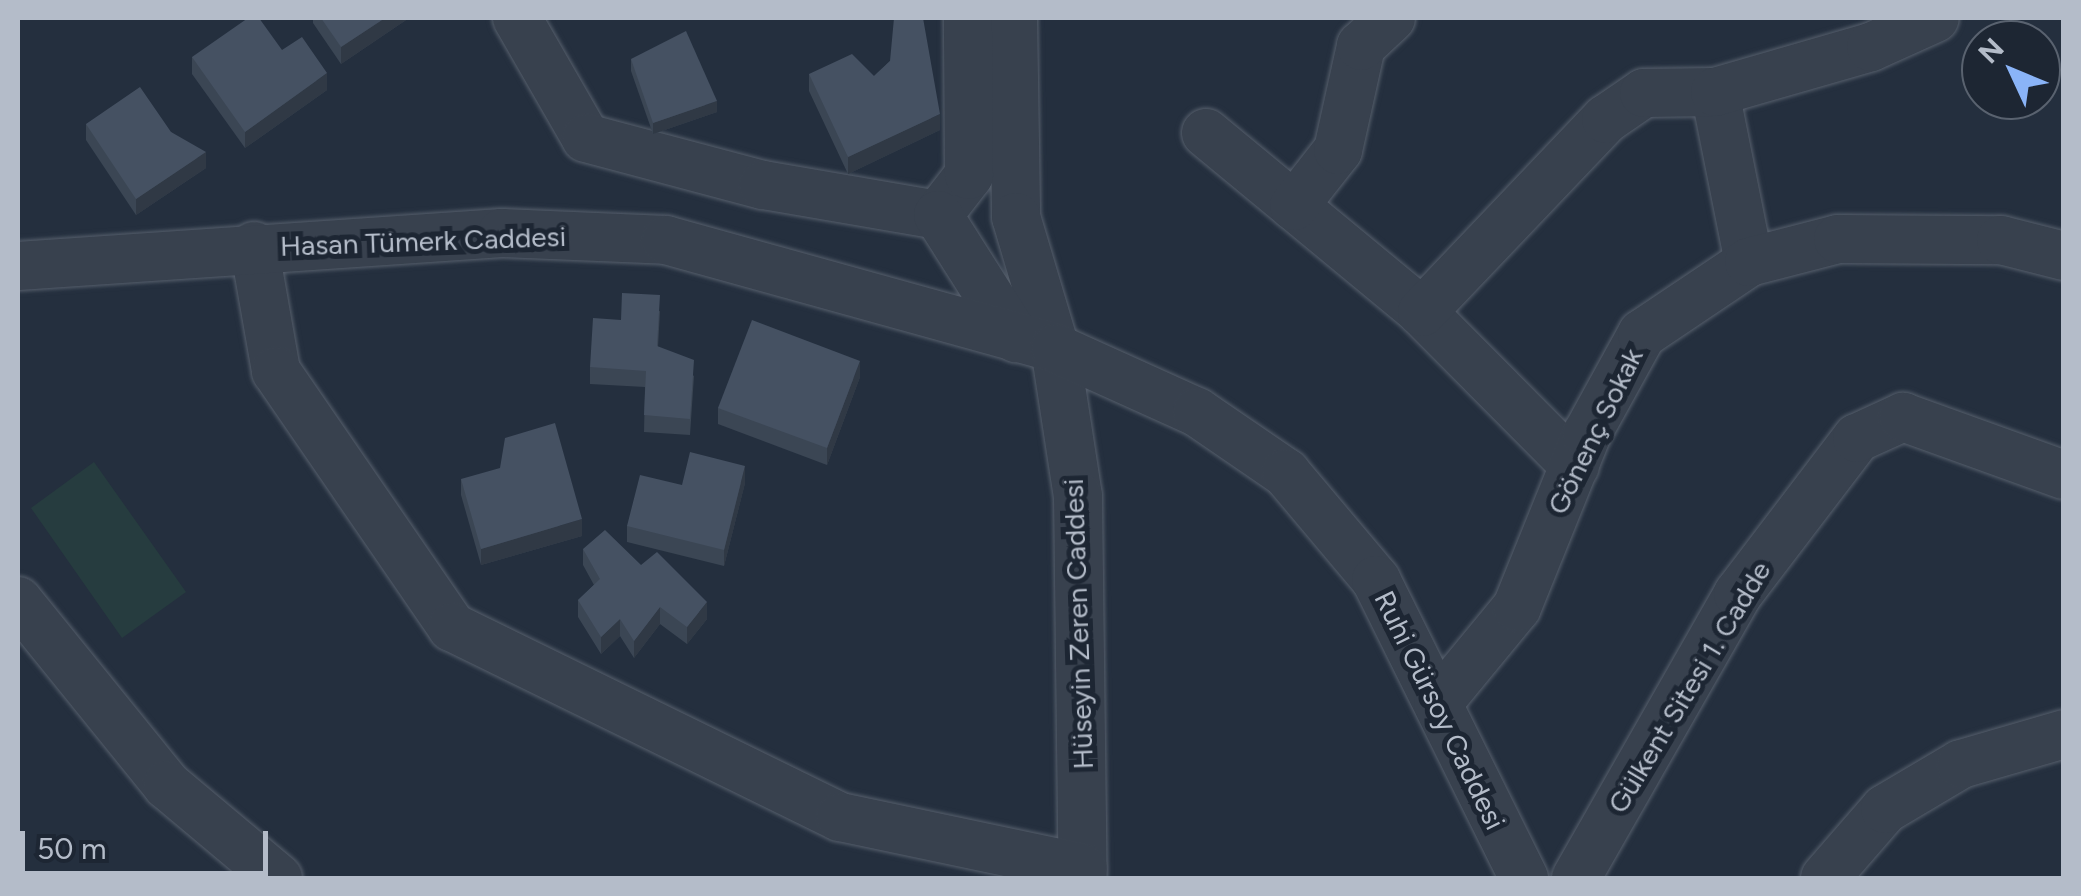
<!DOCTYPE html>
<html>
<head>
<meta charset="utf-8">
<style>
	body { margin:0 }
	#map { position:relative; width:2081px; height:896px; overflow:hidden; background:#242f3e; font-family:Figtree,sans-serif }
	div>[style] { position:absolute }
	.green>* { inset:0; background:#263c3f }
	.roads { filter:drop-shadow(0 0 2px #565f6c) drop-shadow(0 0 2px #565f6c) }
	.minor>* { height:48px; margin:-24px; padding:0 24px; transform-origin:24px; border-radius:24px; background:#38414e }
	.wall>* { inset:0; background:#3b4654 }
	.shaded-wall>* { inset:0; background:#303945 }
	.building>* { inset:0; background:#455162 }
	span { translate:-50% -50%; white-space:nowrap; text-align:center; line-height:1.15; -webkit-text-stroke:10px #1d2633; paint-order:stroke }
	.street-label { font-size:28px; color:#b4bcc9 }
	.frame { position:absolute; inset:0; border:20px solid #b4bcc9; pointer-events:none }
	.north { position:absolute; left:1961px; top:20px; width:100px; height:100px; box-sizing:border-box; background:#1d2633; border:2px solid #59626f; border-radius:50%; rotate:314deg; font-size:28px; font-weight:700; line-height:40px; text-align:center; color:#b4bcc9 }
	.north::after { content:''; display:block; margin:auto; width:35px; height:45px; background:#8ab4f8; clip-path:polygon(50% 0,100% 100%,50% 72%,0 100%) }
	.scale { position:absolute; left:20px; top:831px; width:248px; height:45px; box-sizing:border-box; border:5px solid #b4bcc9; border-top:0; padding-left:12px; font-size:30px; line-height:35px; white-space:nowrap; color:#b4bcc9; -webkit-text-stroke:8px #1d2633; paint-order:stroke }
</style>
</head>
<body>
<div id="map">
	<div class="green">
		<div style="clip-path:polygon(94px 462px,186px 592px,122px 638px,31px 508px)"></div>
	</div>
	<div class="roads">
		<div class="minor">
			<div style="left:517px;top:18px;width:138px;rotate:60.1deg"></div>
			<div style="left:586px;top:138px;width:183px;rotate:14.9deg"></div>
			<div style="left:763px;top:185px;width:178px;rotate:9.7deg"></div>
			<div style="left:1013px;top:18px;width:199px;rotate:89.1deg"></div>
			<div style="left:1016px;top:217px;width:137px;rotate:73.4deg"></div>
			<div style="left:1055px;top:348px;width:150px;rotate:81.2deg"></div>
			<div style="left:1078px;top:496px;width:382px;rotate:89.3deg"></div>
			<div style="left:1715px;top:92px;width:173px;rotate:78.7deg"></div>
			<div style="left:1206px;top:133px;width:281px;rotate:39.6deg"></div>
			<div style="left:1422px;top:312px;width:217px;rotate:45.2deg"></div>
			<div style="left:1294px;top:206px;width:71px;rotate:-51.8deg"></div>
			<div style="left:1338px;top:150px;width:107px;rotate:-77.5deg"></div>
			<div style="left:1361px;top:46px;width:41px;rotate:-43deg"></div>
			<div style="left:938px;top:215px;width:51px;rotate:-52.2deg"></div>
			<div style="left:969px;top:175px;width:157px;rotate:-90.4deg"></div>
			<div style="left:938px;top:215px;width:146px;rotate:57.6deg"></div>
			<div style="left:254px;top:246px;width:127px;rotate:80deg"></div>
			<div style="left:276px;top:371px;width:311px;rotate:55.5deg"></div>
			<div style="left:452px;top:627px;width:432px;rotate:26.1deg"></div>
			<div style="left:840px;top:817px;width:248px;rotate:11.9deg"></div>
			<div style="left:18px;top:266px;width:485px;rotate:-3.9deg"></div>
			<div style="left:502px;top:233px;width:164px;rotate:2.4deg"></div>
			<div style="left:666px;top:240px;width:404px;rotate:15.5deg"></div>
			<div style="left:1055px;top:348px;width:156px;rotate:24.3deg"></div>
			<div style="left:1197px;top:412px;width:108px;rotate:34.4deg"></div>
			<div style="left:1286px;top:473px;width:140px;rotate:49.9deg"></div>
			<div style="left:1376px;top:580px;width:333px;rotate:63.6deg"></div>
			<div style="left:1422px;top:312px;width:267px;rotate:-46.4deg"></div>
			<div style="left:1606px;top:119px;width:46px;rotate:-34.4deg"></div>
			<div style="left:1644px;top:93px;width:71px;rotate:-0.8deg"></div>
			<div style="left:1715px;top:92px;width:162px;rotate:-16.1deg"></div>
			<div style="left:1871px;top:47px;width:70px;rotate:-24.4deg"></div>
			<div style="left:18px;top:601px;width:237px;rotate:51deg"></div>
			<div style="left:167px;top:785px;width:145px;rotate:40deg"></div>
			<div style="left:1438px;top:703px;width:124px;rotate:-50.5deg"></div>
			<div style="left:1517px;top:607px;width:187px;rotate:-68deg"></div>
			<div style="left:1587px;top:434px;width:114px;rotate:-61.2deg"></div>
			<div style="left:1642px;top:334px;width:129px;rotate:-33.9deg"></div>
			<div style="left:1749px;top:262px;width:92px;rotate:-14.5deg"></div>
			<div style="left:1838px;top:239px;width:163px;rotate:0.4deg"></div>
			<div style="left:2001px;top:240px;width:65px;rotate:14.3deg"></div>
			<div style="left:1576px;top:878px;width:327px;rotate:-60.3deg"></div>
			<div style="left:1738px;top:594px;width:196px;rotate:-52.7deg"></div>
			<div style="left:1857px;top:438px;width:51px;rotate:-24.5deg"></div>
			<div style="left:1903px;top:417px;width:171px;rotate:19.8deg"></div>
			<div style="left:1825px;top:878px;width:91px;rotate:-49deg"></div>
			<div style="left:1885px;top:809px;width:88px;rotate:-30.6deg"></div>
			<div style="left:1961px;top:764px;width:107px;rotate:-16.2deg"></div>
		</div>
	</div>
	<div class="wall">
		<div style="clip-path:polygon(313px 18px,409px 18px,341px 64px,313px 23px)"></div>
		<div style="clip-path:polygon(282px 50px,327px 90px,245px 148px,192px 74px,192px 57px)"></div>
		<div style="clip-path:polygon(631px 59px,717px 112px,653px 134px,631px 71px)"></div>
		<div style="clip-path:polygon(890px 61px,940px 130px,848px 174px,809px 91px,809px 74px,874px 76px)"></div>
		<div style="clip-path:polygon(86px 124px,171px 132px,206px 168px,136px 215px,86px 140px)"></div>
		<div style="clip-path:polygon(660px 311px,658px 347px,694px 376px,690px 435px,644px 432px,645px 387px,590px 384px,590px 367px,621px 320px)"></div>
		<div style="clip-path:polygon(860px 377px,827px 465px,718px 424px,718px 408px)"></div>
		<div style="clip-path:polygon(461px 479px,582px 536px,481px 565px,461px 495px)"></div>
		<div style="clip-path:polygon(745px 483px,724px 566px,627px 542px,627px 526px,682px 485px)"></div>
		<div style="clip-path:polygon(583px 549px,641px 565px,707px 619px,687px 644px,660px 624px,634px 658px,620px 636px,601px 654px,578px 617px,578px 600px,594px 585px,583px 565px)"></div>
	</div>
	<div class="shaded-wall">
		<div style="clip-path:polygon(385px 18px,409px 18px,341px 64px,341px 47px)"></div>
		<div style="clip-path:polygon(327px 73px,327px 90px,245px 148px,245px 132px)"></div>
		<div style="clip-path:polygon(717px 101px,717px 112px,653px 134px,653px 123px)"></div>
		<div style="clip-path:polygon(940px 114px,940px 130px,848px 174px,848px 157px)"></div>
		<div style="clip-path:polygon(206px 152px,206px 168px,136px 215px,136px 199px)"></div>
		<div style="clip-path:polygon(860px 361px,860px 377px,827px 465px,827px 448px)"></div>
		<div style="clip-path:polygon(745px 466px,745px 483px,724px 566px,724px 550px)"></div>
		<div style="clip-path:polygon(582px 519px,582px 536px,481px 565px,481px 549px)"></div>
		<div style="clip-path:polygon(707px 602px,707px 619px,687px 644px,687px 627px)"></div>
		<div style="clip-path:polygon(660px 607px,660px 624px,634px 658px,634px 641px)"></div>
		<div style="clip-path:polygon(620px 619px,620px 636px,601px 654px,601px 637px)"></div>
	</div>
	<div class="building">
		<div style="clip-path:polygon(248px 18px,259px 18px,282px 50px,302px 37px,327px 73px,245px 132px,192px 57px)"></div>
		<div style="clip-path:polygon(321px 18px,385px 18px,341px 47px)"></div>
		<div style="clip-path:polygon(894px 18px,923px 18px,940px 114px,848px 157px,809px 74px,852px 54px,874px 76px,890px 61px)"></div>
		<div style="clip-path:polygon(686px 31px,717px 101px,653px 123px,631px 59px)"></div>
		<div style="clip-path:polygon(140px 87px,171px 132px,206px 152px,136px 199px,86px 124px)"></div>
		<div style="clip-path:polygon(622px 293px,660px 295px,657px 346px,694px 360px,690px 419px,644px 415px,646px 371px,590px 367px,593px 318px,621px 320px)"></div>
		<div style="clip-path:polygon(752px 320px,860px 361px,827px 448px,718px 408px)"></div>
		<div style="clip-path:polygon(555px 423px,582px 519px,481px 549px,461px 479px,500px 468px,505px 438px)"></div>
		<div style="clip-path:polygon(690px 452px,745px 466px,724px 550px,627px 526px,640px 475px,682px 485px)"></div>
		<div style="clip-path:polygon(605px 530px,641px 565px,657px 552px,707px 602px,687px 627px,660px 607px,634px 641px,620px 619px,601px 637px,578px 600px,600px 579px,583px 549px)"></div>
	</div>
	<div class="street-label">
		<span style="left:423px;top:241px;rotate:-2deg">Hasan Tümerk Caddesi</span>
		<span style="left:1595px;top:431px;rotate:-64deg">Gönenç Sokak</span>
		<span style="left:1078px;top:624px;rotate:-92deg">Hüseyin Zeren Caddesi</span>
		<span style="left:1689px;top:687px;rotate:-59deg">Gülkent Sitesi 1. Cadde</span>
		<span style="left:1440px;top:710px;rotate:64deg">Ruhi Gürsoy Caddesi</span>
	</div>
	<div class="frame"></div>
	<div class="north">N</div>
	<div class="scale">50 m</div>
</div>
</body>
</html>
